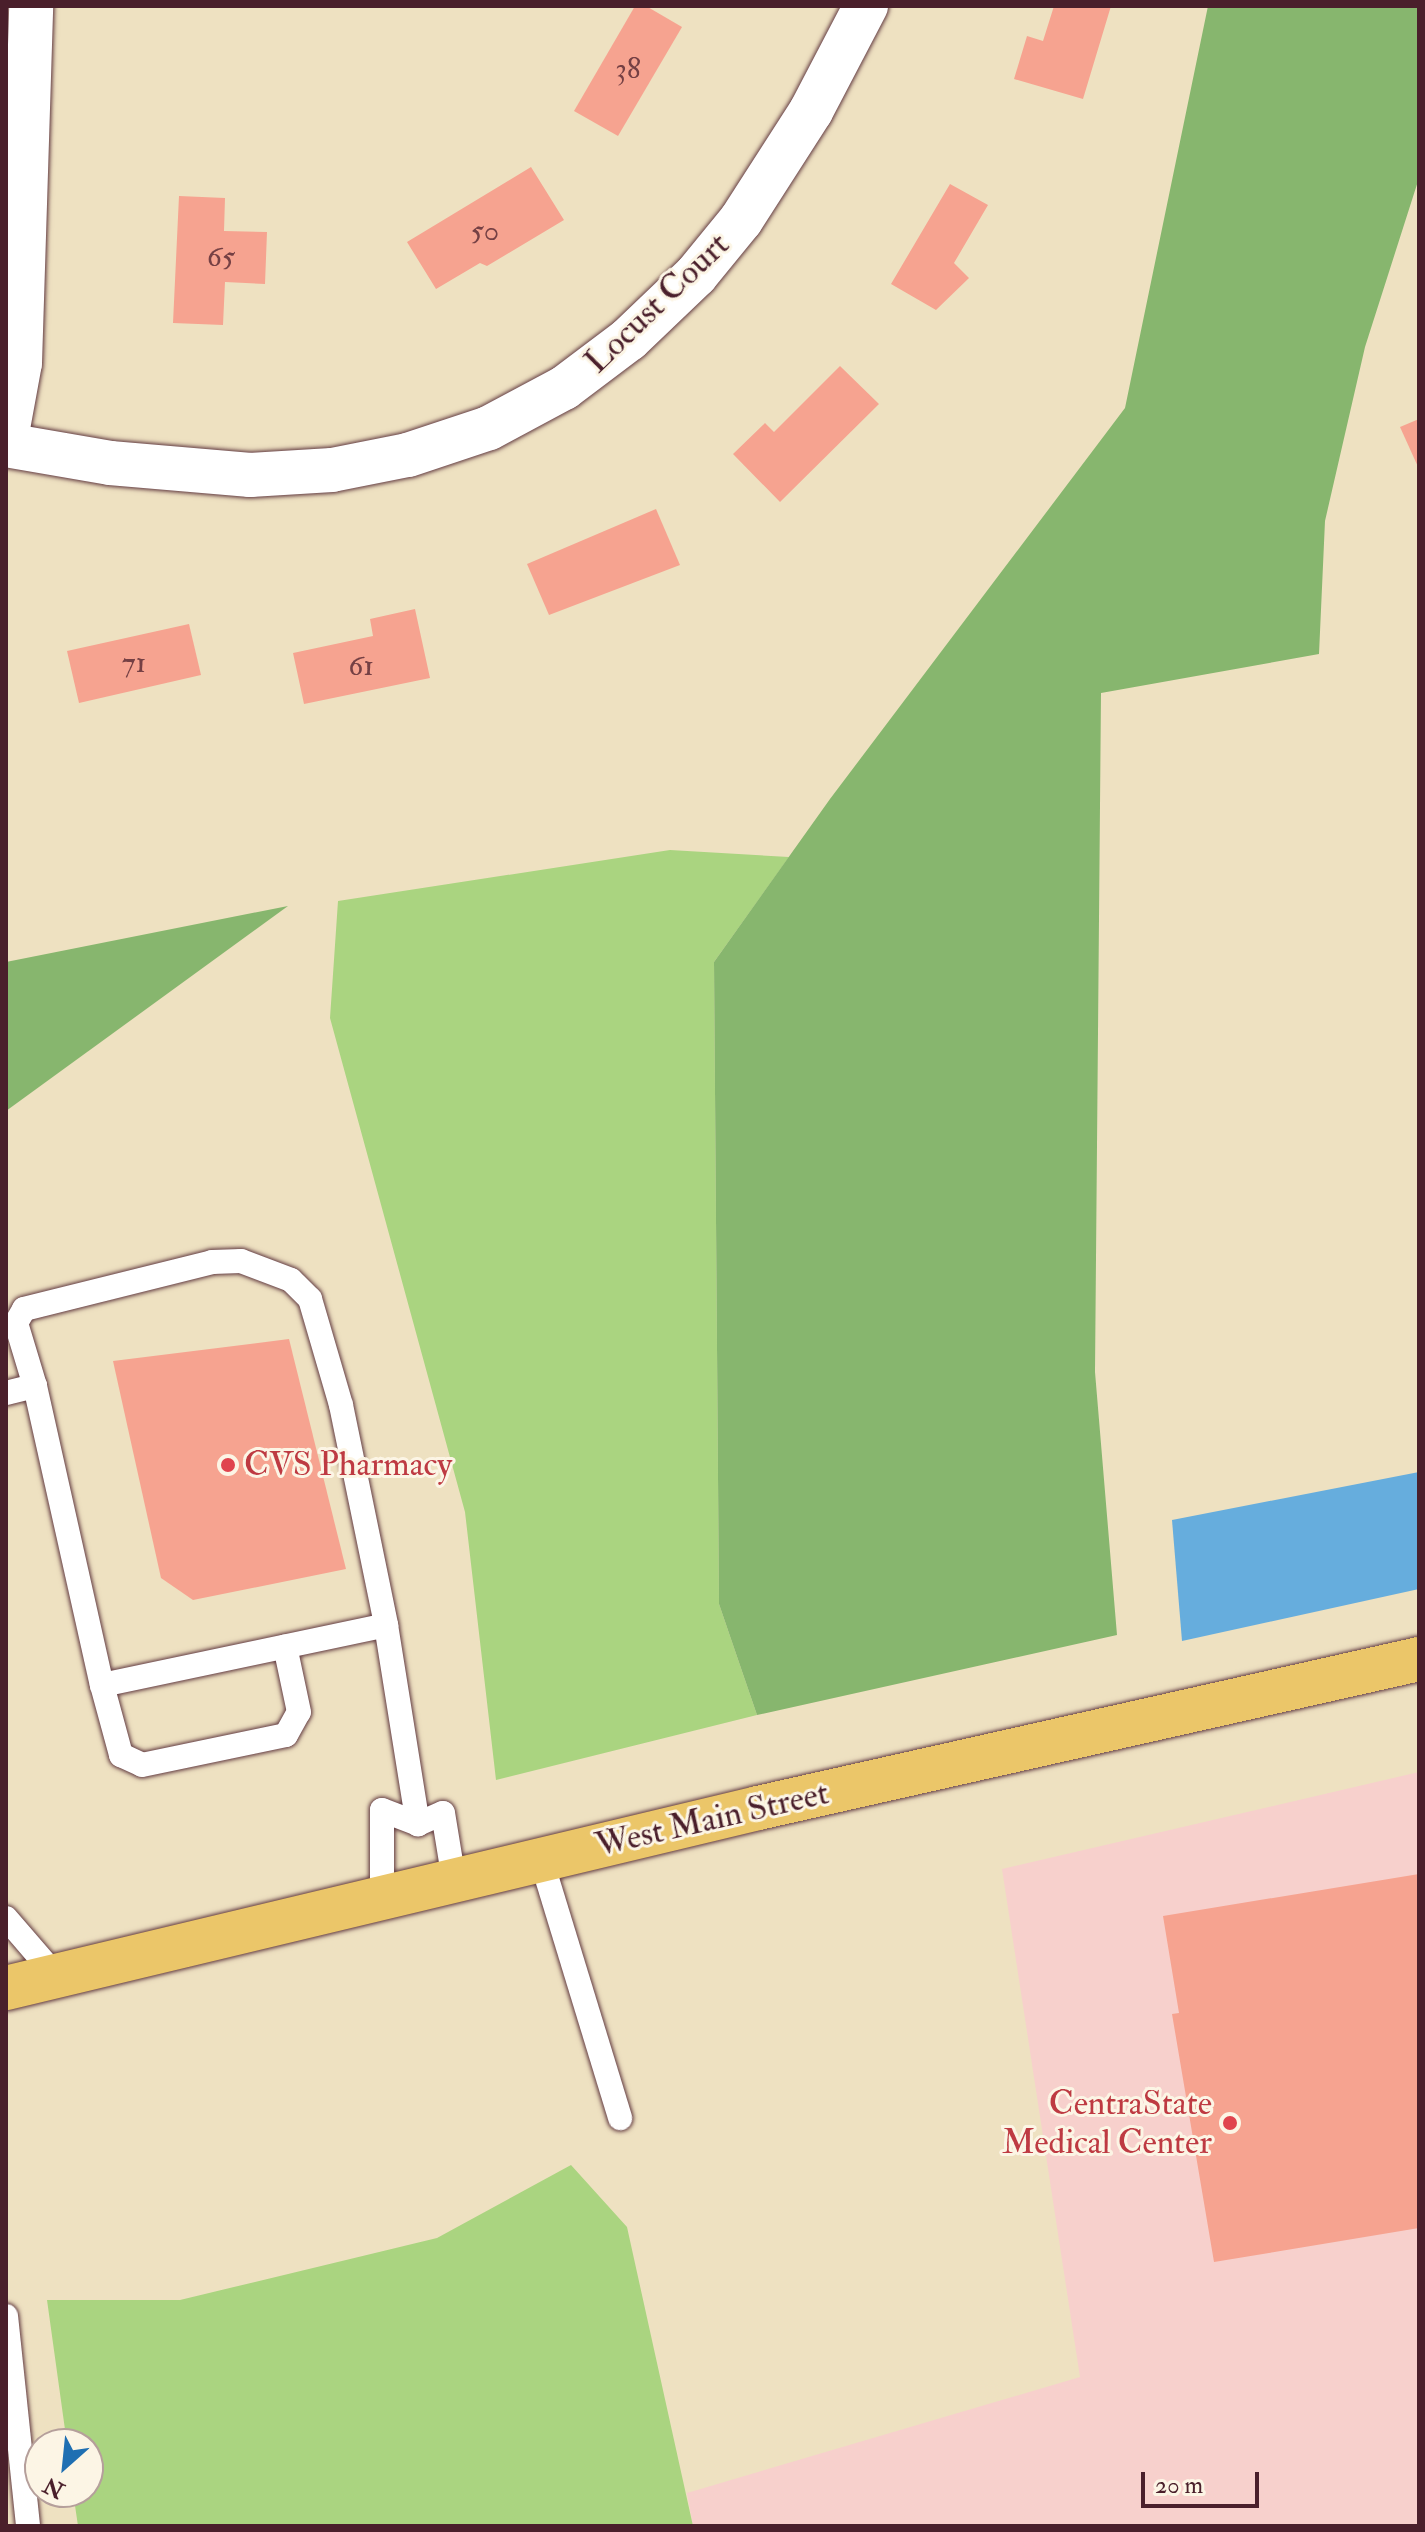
<!DOCTYPE html>
<html>
<head>
<meta charset="utf-8">
<style>
	body { margin:0 }
	#map { position:relative; width:1425px; height:2532px; overflow:hidden; background:#eee1c1; font-family:"IM FELL Double Pica",serif }
	div>[style] { position:absolute }
	.built>* { inset:0; background:#f7d0cc }
	.green>* { inset:0; background:#aad480 }
	.forest>* { inset:0; background:#87b66e }
	.water>* { inset:0; background:#66addd }
	.building>* { inset:0; background:#f6a390 }
	.roads { filter:drop-shadow(0 0 2px #633c42) drop-shadow(0 0 2px #633c42) }
	.service>* { height:24px; margin:-12px; padding:0 12px; transform-origin:12px; border-radius:12px; background:#fff }
	.minor>* { height:44px; margin:-22px; padding:0 22px; transform-origin:22px; border-radius:22px; background:#fff }
	.primary>* { height:44px; margin:-22px; padding:0 22px; transform-origin:22px; border-radius:22px; background:#ebc669 }
	.dots>* { width:22px; height:22px; translate:-50% -50%; box-sizing:border-box; border:4px solid #fcf5e5; border-radius:50% }
	span { translate:-50% -50%; white-space:nowrap; text-align:center; line-height:1.15; -webkit-text-stroke:6px #fcf5e5; paint-order:stroke }
	.number-label { font-size:30px; color:#754044 }
	.number-label span { -webkit-text-stroke-width:0 }
	.street-label { font-size:34px; color:#4a1f2b }
	.health-label { font-size:34px; color:#be3a42 }
	.left { translate:0 -50%; text-align:left }
	.right { translate:-100% -50%; text-align:right }
	.frame { position:absolute; inset:0; border:8px solid #4a1f2b; pointer-events:none }
	.north { position:absolute; left:24px; top:2428px; width:80px; height:80px; box-sizing:border-box; background:#fcf5e5; border:2px solid #b59f9b; border-radius:50%; rotate:207deg; font-size:22px; font-weight:700; line-height:32px; text-align:center; color:#4a1f2b }
	.north::after { content:''; display:block; margin:auto; width:28px; height:36px; background:#1f6fb2; clip-path:polygon(50% 0,100% 100%,50% 72%,0 100%) }
	.scale { position:absolute; left:1141px; top:2472px; width:118px; height:36px; box-sizing:border-box; border:4px solid #4a1f2b; border-top:0; padding-left:10px; font-size:24px; line-height:28px; white-space:nowrap; color:#4a1f2b; -webkit-text-stroke:6px #fcf5e5; paint-order:stroke }
</style>
</head>
<body>
<div id="map">
	<div class="built">
		<div style="clip-path:polygon(1419px 1772px,1419px 2526px,693px 2526px,687px 2493px,1080px 2377px,1002px 1869px)"></div>
	</div>
	<div class="green">
		<div style="clip-path:polygon(670px 850px,789px 857px,714px 962px,719px 1604px,757px 1715px,496px 1780px,465px 1512px,330px 1018px,338px 901px)"></div>
		<div style="clip-path:polygon(571px 2165px,627px 2227px,693px 2526px,78px 2526px,73px 2492px,88px 2492px,88px 2444px,67px 2444px,47px 2300px,180px 2300px,437px 2238px)"></div>
	</div>
	<div class="forest">
		<div style="clip-path:polygon(1208px 6px,1419px 6px,1419px 178px,1365px 347px,1325px 521px,1319px 654px,1101px 693px,1095px 1372px,1117px 1635px,757px 1715px,719px 1604px,714px 962px,830px 799px,1125px 408px)"></div>
		<div style="clip-path:polygon(288px 906px,6px 1111px,6px 962px)"></div>
	</div>
	<div class="water">
		<div style="clip-path:polygon(1419px 1472px,1419px 1589px,1182px 1641px,1172px 1520px)"></div>
	</div>
	<div class="building">
		<div style="clip-path:polygon(635px 6px,646px 6px,682px 27px,618px 136px,574px 111px)"></div>
		<div style="clip-path:polygon(1054px 6px,1111px 6px,1083px 99px,1014px 79px,1027px 36px,1043px 41px)"></div>
		<div style="clip-path:polygon(531px 167px,564px 220px,487px 266px,480px 263px,436px 289px,407px 242px)"></div>
		<div style="clip-path:polygon(950px 184px,988px 205px,954px 263px,969px 278px,936px 310px,891px 284px)"></div>
		<div style="clip-path:polygon(179px 196px,225px 198px,224px 231px,267px 232px,265px 284px,225px 282px,223px 325px,173px 323px)"></div>
		<div style="clip-path:polygon(840px 366px,879px 404px,780px 502px,733px 454px,765px 423px,774px 432px)"></div>
		<div style="clip-path:polygon(1419px 419px,1419px 469px,1400px 427px)"></div>
		<div style="clip-path:polygon(656px 509px,680px 565px,549px 615px,527px 564px)"></div>
		<div style="clip-path:polygon(415px 609px,430px 678px,304px 704px,293px 653px,373px 636px,370px 619px)"></div>
		<div style="clip-path:polygon(189px 624px,201px 675px,79px 703px,67px 651px)"></div>
		<div style="clip-path:polygon(289px 1339px,346px 1569px,193px 1600px,161px 1578px,113px 1361px)"></div>
		<div style="clip-path:polygon(1419px 1874px,1419px 2228px,1214px 2262px,1172px 2014px,1179px 2013px,1163px 1916px)"></div>
	</div>
	<div class="roads">
		<div class="service">
			<div style="left:35px;top:1386px;width:66px;rotate:-106.8deg"></div>
			<div style="left:16px;top:1323px;width:16px;rotate:-60deg"></div>
			<div style="left:24px;top:1309px;width:194px;rotate:-14deg"></div>
			<div style="left:212px;top:1262px;width:29px;rotate:-2deg"></div>
			<div style="left:241px;top:1261px;width:53px;rotate:20.8deg"></div>
			<div style="left:291px;top:1280px;width:27px;rotate:45deg"></div>
			<div style="left:310px;top:1299px;width:110px;rotate:73.7deg"></div>
			<div style="left:341px;top:1405px;width:225px;rotate:78.4deg"></div>
			<div style="left:6px;top:1393px;width:30px;rotate:-14deg"></div>
			<div style="left:35px;top:1386px;width:306px;rotate:77.4deg"></div>
			<div style="left:102px;top:1685px;width:290px;rotate:-11.9deg"></div>
			<div style="left:386px;top:1625px;width:202px;rotate:80.9deg"></div>
			<div style="left:102px;top:1685px;width:73px;rotate:74.8deg"></div>
			<div style="left:121px;top:1755px;width:23px;rotate:25deg"></div>
			<div style="left:142px;top:1765px;width:147px;rotate:-11.8deg"></div>
			<div style="left:286px;top:1735px;width:26px;rotate:-61deg"></div>
			<div style="left:299px;top:1712px;width:67px;rotate:-102deg"></div>
			<div style="left:541px;top:1859px;width:271px;rotate:73deg"></div>
			<div style="left:382px;top:1898px;width:88px;rotate:-90deg"></div>
			<div style="left:382px;top:1810px;width:39px;rotate:21deg"></div>
			<div style="left:418px;top:1824px;width:27px;rotate:-24deg"></div>
			<div style="left:443px;top:1813px;width:68px;rotate:80.7deg"></div>
			<div style="left:6px;top:1918px;width:77px;rotate:49.2deg"></div>
			<div style="left:6px;top:2316px;width:211px;rotate:84deg"></div>
		</div>
		<div class="minor">
			<div style="left:6px;top:439px;width:77px;rotate:-79.6deg"></div>
			<div style="left:20px;top:363px;width:357px;rotate:-88.2deg"></div>
			<div style="left:6px;top:445px;width:106px;rotate:9.8deg"></div>
			<div style="left:110px;top:463px;width:141px;rotate:4.9deg"></div>
			<div style="left:250px;top:475px;width:82px;rotate:-3.5deg"></div>
			<div style="left:332px;top:470px;width:77px;rotate:-11.2deg"></div>
			<div style="left:408px;top:455px;width:85px;rotate:-18.4deg"></div>
			<div style="left:489px;top:428px;width:85px;rotate:-28.1deg"></div>
			<div style="left:564px;top:388px;width:81px;rotate:-37deg"></div>
			<div style="left:629px;top:339px;width:93px;rotate:-43.7deg"></div>
			<div style="left:696px;top:275px;width:71px;rotate:-50.7deg"></div>
			<div style="left:741px;top:220px;width:130px;rotate:-57.3deg"></div>
			<div style="left:811px;top:111px;width:119px;rotate:-62.4deg"></div>
		</div>
		<div class="primary">
			<div style="left:6px;top:1988px;width:773px;rotate:-13.46deg"></div>
			<div style="left:758px;top:1808px;width:678px;rotate:-12.7deg"></div>
		</div>
	</div>
	<div class="dots">
		<div style="left:228px;top:1465px;background:#e0444e"></div>
		<div style="left:1230px;top:2123px;background:#e0444e"></div>
	</div>
	<div class="number-label">
		<span style="left:628px;top:69px">38</span>
		<span style="left:485px;top:231px">50</span>
		<span style="left:221px;top:257px">65</span>
		<span style="left:134px;top:663px">71</span>
		<span style="left:361px;top:666px">61</span>
	</div>
	<div class="street-label">
		<span style="left:657px;top:303px;rotate:-44deg">Locust Court</span>
		<span style="left:712px;top:1819px;rotate:-13deg">West Main Street</span>
	</div>
	<div class="health-label">
		<span class="left" style="left:244px;top:1465px">CVS Pharmacy</span>
		<span class="right" style="left:1212px;top:2123px">CentraState<br>Medical Center</span>
	</div>
	<div class="frame"></div>
	<div class="north">N</div>
	<div class="scale">20 m</div>
</div>
</body>
</html>
